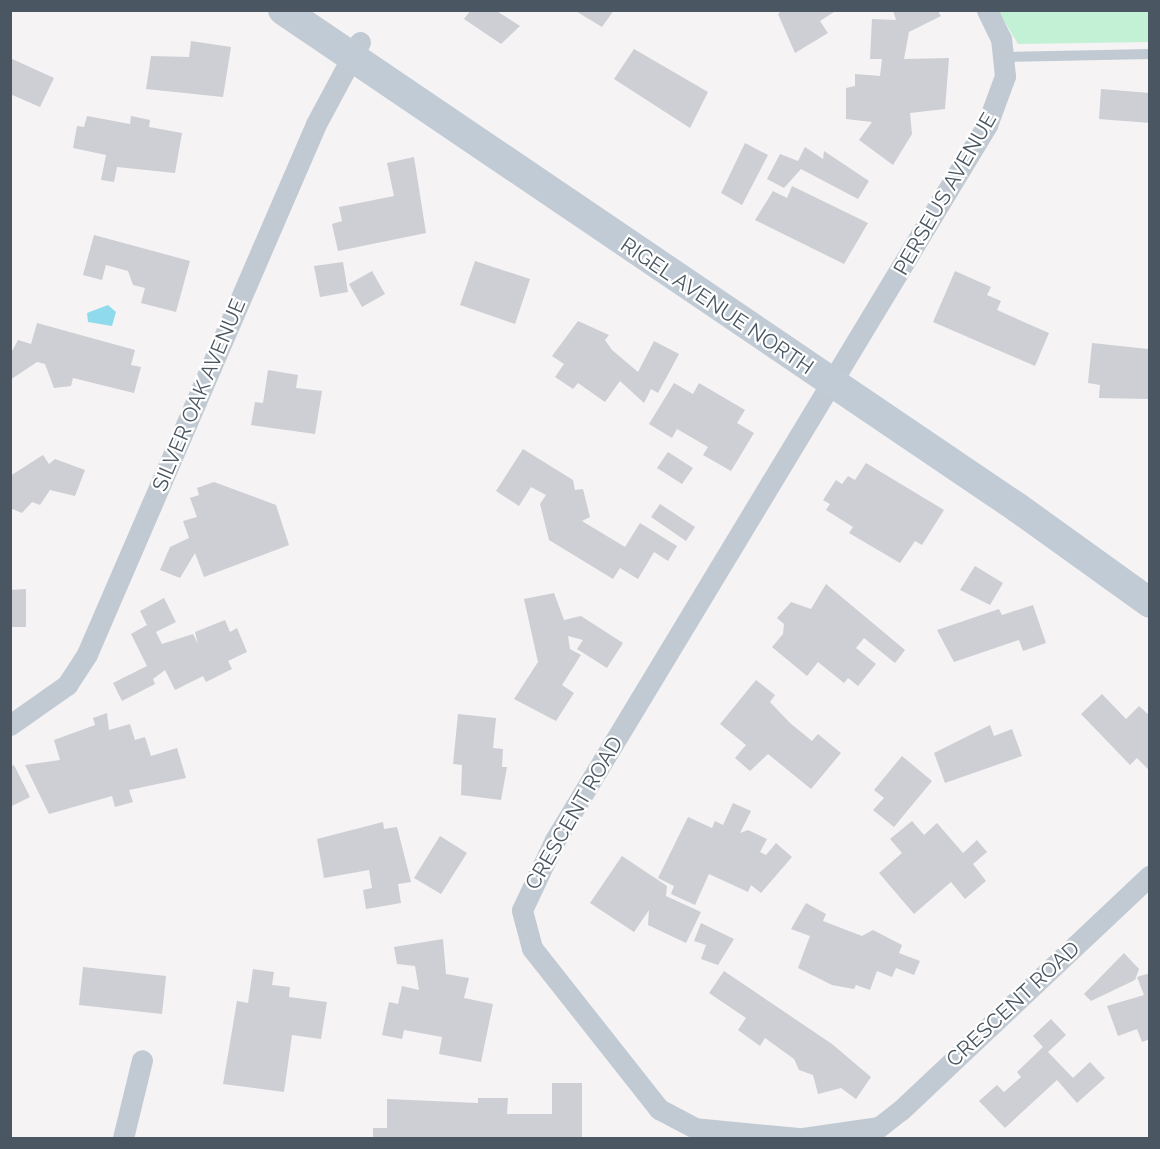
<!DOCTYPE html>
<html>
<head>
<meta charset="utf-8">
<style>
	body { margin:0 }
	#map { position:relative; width:1160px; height:1149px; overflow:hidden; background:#f5f3f3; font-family:Raleway,sans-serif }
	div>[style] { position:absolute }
	.green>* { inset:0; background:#c3f1d5 }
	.water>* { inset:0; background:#90daee }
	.building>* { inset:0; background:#cdcfd5 }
	.lane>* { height:10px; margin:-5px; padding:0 5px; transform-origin:5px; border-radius:5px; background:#c1cad2 }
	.street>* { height:21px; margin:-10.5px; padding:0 10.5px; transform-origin:10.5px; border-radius:10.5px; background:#c1cad2 }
	.secondary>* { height:30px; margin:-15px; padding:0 15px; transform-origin:15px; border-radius:15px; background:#c1cbd6 }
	span { translate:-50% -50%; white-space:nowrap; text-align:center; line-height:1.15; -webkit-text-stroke:4.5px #fff; paint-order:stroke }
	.street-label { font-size:21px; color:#4a5661 }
	.frame { position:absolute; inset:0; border:12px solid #4a5661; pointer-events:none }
</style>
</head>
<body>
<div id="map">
	<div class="green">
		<div style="clip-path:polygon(998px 11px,1149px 11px,1149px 42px,1018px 44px)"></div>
	</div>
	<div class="water">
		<div style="clip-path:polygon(108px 305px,116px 312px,112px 326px,88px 322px,87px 313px)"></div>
	</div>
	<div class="building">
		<div style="clip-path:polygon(471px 10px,495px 10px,520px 26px,501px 44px,464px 19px)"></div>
		<div style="clip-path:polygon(574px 10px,614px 10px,602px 27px)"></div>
		<div style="clip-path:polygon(782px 10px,837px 10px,820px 21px,828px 33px,795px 53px,778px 14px)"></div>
		<div style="clip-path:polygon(893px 10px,937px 10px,941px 16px,909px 32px,904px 59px,949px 58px,945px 109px,910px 113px,912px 134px,893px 165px,859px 140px,872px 122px,846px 119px,846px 88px,855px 86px,855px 74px,880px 76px,882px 59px,870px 59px,872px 19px,896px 20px)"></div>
		<div style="clip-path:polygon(191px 41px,231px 47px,223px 97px,146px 89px,151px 56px,189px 57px)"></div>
		<div style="clip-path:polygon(634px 49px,708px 92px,690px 128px,614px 79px)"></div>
		<div style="clip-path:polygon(10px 58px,54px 78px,40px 107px,10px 94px)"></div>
		<div style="clip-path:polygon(1101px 89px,1150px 93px,1150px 123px,1099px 119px)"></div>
		<div style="clip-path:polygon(87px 116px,130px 124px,131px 116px,150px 120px,149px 127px,182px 133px,175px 173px,117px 167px,114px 182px,101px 180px,106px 155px,73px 148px,77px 126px,84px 127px)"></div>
		<div style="clip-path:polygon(745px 143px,768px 155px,742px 205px,721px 193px)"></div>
		<div style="clip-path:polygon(805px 147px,823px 159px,824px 151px,869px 181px,858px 199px,801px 169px,784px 188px,767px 179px,780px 154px,798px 161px)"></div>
		<div style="clip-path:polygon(414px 157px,426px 233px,338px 251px,332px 224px,342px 221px,339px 207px,394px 196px,387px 163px)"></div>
		<div style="clip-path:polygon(792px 186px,868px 223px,844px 264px,755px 220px,773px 191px,787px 198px)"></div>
		<div style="clip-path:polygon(94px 235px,190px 261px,176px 312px,141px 303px,145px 288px,133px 285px,128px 271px,106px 265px,102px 280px,83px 275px)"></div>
		<div style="clip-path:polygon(475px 261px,530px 279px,515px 324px,460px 305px)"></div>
		<div style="clip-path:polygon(343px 262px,348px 292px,320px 297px,314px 266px)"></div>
		<div style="clip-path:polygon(372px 271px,385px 294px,362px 307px,349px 284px)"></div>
		<div style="clip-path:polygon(955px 271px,991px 287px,987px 295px,1001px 301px,997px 310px,1049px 333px,1035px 366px,933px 322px)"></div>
		<div style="clip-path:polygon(578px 321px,609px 335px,605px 340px,612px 350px,638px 372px,654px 341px,679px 354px,658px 393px,651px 389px,644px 403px,620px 381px,605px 402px,578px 383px,573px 389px,555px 377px,564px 364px,552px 356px)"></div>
		<div style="clip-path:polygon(37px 323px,135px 350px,131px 365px,141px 367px,134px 393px,73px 378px,71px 386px,54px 388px,45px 364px,37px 362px,10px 380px,10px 355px,18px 340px,31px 344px)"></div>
		<div style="clip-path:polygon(1092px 343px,1148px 349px,1148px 399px,1099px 398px,1100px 385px,1088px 383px)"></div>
		<div style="clip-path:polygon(268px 370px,298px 375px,296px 388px,322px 391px,315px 434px,251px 425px,255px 402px,263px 403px)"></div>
		<div style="clip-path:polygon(674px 383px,693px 394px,699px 383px,745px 410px,737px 423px,754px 433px,731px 471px,703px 455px,708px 447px,677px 429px,672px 438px,649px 424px)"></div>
		<div style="clip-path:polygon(523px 449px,573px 480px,575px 490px,583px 489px,590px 517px,582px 521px,625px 547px,640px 523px,677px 546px,668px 561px,654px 552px,638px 579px,620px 568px,613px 579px,549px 540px,540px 504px,546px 495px,531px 487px,519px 506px,496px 491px)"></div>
		<div style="clip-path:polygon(668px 452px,693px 468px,682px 484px,657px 468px)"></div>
		<div style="clip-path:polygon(43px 455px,49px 464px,55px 459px,85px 470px,75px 496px,50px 490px,40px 505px,32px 502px,22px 513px,10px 508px,10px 476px)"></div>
		<div style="clip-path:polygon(866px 463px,944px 510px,922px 545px,915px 541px,900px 563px,849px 533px,853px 527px,826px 510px,830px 504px,823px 500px,836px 480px,842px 484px,848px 476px,855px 480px)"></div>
		<div style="clip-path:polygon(214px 482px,276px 505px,289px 545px,204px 577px,195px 553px,180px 578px,160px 570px,170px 547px,189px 538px,183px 521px,197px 517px,190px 498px,199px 495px,197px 488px)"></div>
		<div style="clip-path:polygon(660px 504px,695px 527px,686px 541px,651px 517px)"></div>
		<div style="clip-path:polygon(975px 566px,1003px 583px,990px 605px,960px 590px)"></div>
		<div style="clip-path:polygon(826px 584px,905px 650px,895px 663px,864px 638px,856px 648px,876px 664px,858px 686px,848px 678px,844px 683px,818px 662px,807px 676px,772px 647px,783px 634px,784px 624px,777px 618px,791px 602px,811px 609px)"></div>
		<div style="clip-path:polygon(26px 589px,26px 627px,10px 627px,10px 590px)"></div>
		<div style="clip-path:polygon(554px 593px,564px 620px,581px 616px,623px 643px,607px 668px,577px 649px,583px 640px,568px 636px,570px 649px,581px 655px,562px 685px,574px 693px,556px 721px,514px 699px,538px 662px,524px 599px)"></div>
		<div style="clip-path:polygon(164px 598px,176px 622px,156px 632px,162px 644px,193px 634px,198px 644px,195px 632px,225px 620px,230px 632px,237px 628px,247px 652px,228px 661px,232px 669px,206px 682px,203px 676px,175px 690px,165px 670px,153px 679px,155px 684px,122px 701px,113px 683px,147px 666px,131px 634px,147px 625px,140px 611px)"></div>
		<div style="clip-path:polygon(1033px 605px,1046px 643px,1023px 651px,1019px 640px,954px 662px,937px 630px,999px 609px,1002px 615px)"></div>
		<div style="clip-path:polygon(756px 680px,775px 695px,770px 702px,790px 723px,812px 741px,818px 734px,841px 753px,811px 789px,768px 754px,750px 771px,735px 758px,746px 745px,720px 724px)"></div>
		<div style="clip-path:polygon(1102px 694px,1126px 719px,1139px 706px,1150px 716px,1150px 771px,1137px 758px,1130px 765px,1081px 714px)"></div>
		<div style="clip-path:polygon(107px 713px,109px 730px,130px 724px,135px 740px,145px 737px,151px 756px,177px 748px,186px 778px,129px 790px,133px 802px,115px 807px,112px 796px,49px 814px,25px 765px,60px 760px,54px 740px,95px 725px,93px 718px)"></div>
		<div style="clip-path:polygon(458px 714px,496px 718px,493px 748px,503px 749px,502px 767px,507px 767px,501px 800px,461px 795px,462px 765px,453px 764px)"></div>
		<div style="clip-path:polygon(990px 725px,994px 736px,1012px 729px,1022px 756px,945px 783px,934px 753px)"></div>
		<div style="clip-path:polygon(902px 756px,932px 781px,894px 827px,873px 810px,884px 798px,874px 790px)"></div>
		<div style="clip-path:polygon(14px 765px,30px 797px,10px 807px,10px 767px)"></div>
		<div style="clip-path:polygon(733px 803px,751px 811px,740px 833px,748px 830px,767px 839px,760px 852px,766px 855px,776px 843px,792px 857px,761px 893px,751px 885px,748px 892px,709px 874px,695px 905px,671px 894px,674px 886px,658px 878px,688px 817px,712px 828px,715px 821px,723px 825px)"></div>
		<div style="clip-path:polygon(912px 821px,924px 835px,937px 823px,963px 853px,977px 840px,987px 852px,973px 864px,986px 881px,965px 899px,951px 882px,914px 914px,879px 873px,902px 853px,890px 839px)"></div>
		<div style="clip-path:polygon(383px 822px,384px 829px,397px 827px,411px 882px,398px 884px,401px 903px,366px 909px,363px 890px,372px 888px,369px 870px,324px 878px,317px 839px)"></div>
		<div style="clip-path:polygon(440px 836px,467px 853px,441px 894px,414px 878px)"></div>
		<div style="clip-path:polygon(622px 856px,667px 886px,666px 896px,701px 912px,686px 943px,648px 925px,649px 910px,634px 932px,590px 903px)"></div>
		<div style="clip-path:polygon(806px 903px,826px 914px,823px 921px,862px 936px,873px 930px,902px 945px,899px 953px,920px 961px,914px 975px,896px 968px,892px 977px,877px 971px,870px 990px,856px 985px,854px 989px,832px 985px,798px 968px,810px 936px,791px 929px)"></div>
		<div style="clip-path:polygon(701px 923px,734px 939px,718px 965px,701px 959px,706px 945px,694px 941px)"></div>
		<div style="clip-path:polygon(443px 939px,446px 974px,469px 978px,464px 998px,493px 1004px,481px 1062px,439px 1054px,442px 1037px,404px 1030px,402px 1039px,382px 1035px,389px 1002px,398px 1004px,402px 986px,419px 990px,415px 966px,397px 964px,394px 947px)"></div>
		<div style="clip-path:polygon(1124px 953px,1139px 969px,1135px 980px,1091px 1001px,1084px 994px)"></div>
		<div style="clip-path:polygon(83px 967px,166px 976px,162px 1014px,79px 1005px)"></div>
		<div style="clip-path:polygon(253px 969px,274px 972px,272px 985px,290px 987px,289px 997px,327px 1002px,321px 1039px,292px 1035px,284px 1092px,223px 1084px,237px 1001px,248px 1003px)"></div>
		<div style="clip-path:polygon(724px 971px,832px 1044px,871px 1077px,856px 1099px,841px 1088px,818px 1094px,813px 1075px,799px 1070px,794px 1059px,765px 1038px,760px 1046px,738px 1030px,746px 1018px,709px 993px)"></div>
		<div style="clip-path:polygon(1150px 973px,1150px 1039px,1142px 1042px,1137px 1029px,1118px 1036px,1107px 1006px,1144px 995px,1137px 977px)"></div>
		<div style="clip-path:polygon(1051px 1019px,1066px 1035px,1048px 1052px,1073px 1078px,1090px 1062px,1105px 1078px,1077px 1103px,1057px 1080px,1005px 1128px,979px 1101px,997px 1085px,1004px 1092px,1021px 1077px,1017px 1072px,1043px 1047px,1033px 1036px)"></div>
		<div style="clip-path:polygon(552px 1083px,582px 1083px,582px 1138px,373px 1138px,373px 1128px,387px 1128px,387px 1099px,478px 1103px,478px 1098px,508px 1098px,507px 1114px,552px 1114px)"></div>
	</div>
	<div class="lane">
		<div style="left:1005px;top:57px;width:145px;rotate:-1.2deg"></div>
	</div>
	<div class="street">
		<div style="left:10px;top:725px;width:70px;rotate:-35.1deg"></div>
		<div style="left:67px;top:685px;width:37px;rotate:-57deg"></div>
		<div style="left:87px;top:654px;width:577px;rotate:-66.63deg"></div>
		<div style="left:316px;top:124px;width:93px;rotate:-61.8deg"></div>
		<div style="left:123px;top:1138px;width:80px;rotate:-76.3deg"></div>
		<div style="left:798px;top:1138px;width:103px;rotate:-174.5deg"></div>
		<div style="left:695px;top:1128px;width:41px;rotate:-152.2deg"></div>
		<div style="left:659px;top:1109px;width:205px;rotate:-128.3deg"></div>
		<div style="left:532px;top:948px;width:39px;rotate:-105deg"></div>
		<div style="left:522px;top:910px;width:77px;rotate:-64.8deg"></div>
		<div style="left:555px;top:840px;width:835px;rotate:-58.86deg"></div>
		<div style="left:987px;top:125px;width:52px;rotate:-69.8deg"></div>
		<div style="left:1005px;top:76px;width:37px;rotate:-96deg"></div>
		<div style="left:1001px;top:39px;width:32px;rotate:-116deg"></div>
		<div style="left:803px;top:1138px;width:77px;rotate:-8.2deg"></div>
		<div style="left:879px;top:1127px;width:28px;rotate:-38deg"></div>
		<div style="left:901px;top:1110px;width:342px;rotate:-43.3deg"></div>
	</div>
	<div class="secondary">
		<div style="left:283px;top:10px;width:888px;rotate:34.12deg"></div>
		<div style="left:1018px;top:508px;width:163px;rotate:35.7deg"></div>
	</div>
	<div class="street-label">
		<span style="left:945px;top:194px;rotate:-60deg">PERSEUS AVENUE</span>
		<span style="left:717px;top:306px;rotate:34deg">RIGEL AVENUE NORTH</span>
		<span style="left:199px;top:395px;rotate:-67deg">SILVER OAK AVENUE</span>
		<span style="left:574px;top:813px;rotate:-60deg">CRESCENT ROAD</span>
		<span style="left:1013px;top:1004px;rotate:-43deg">CRESCENT ROAD</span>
	</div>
	<div class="frame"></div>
</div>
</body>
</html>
